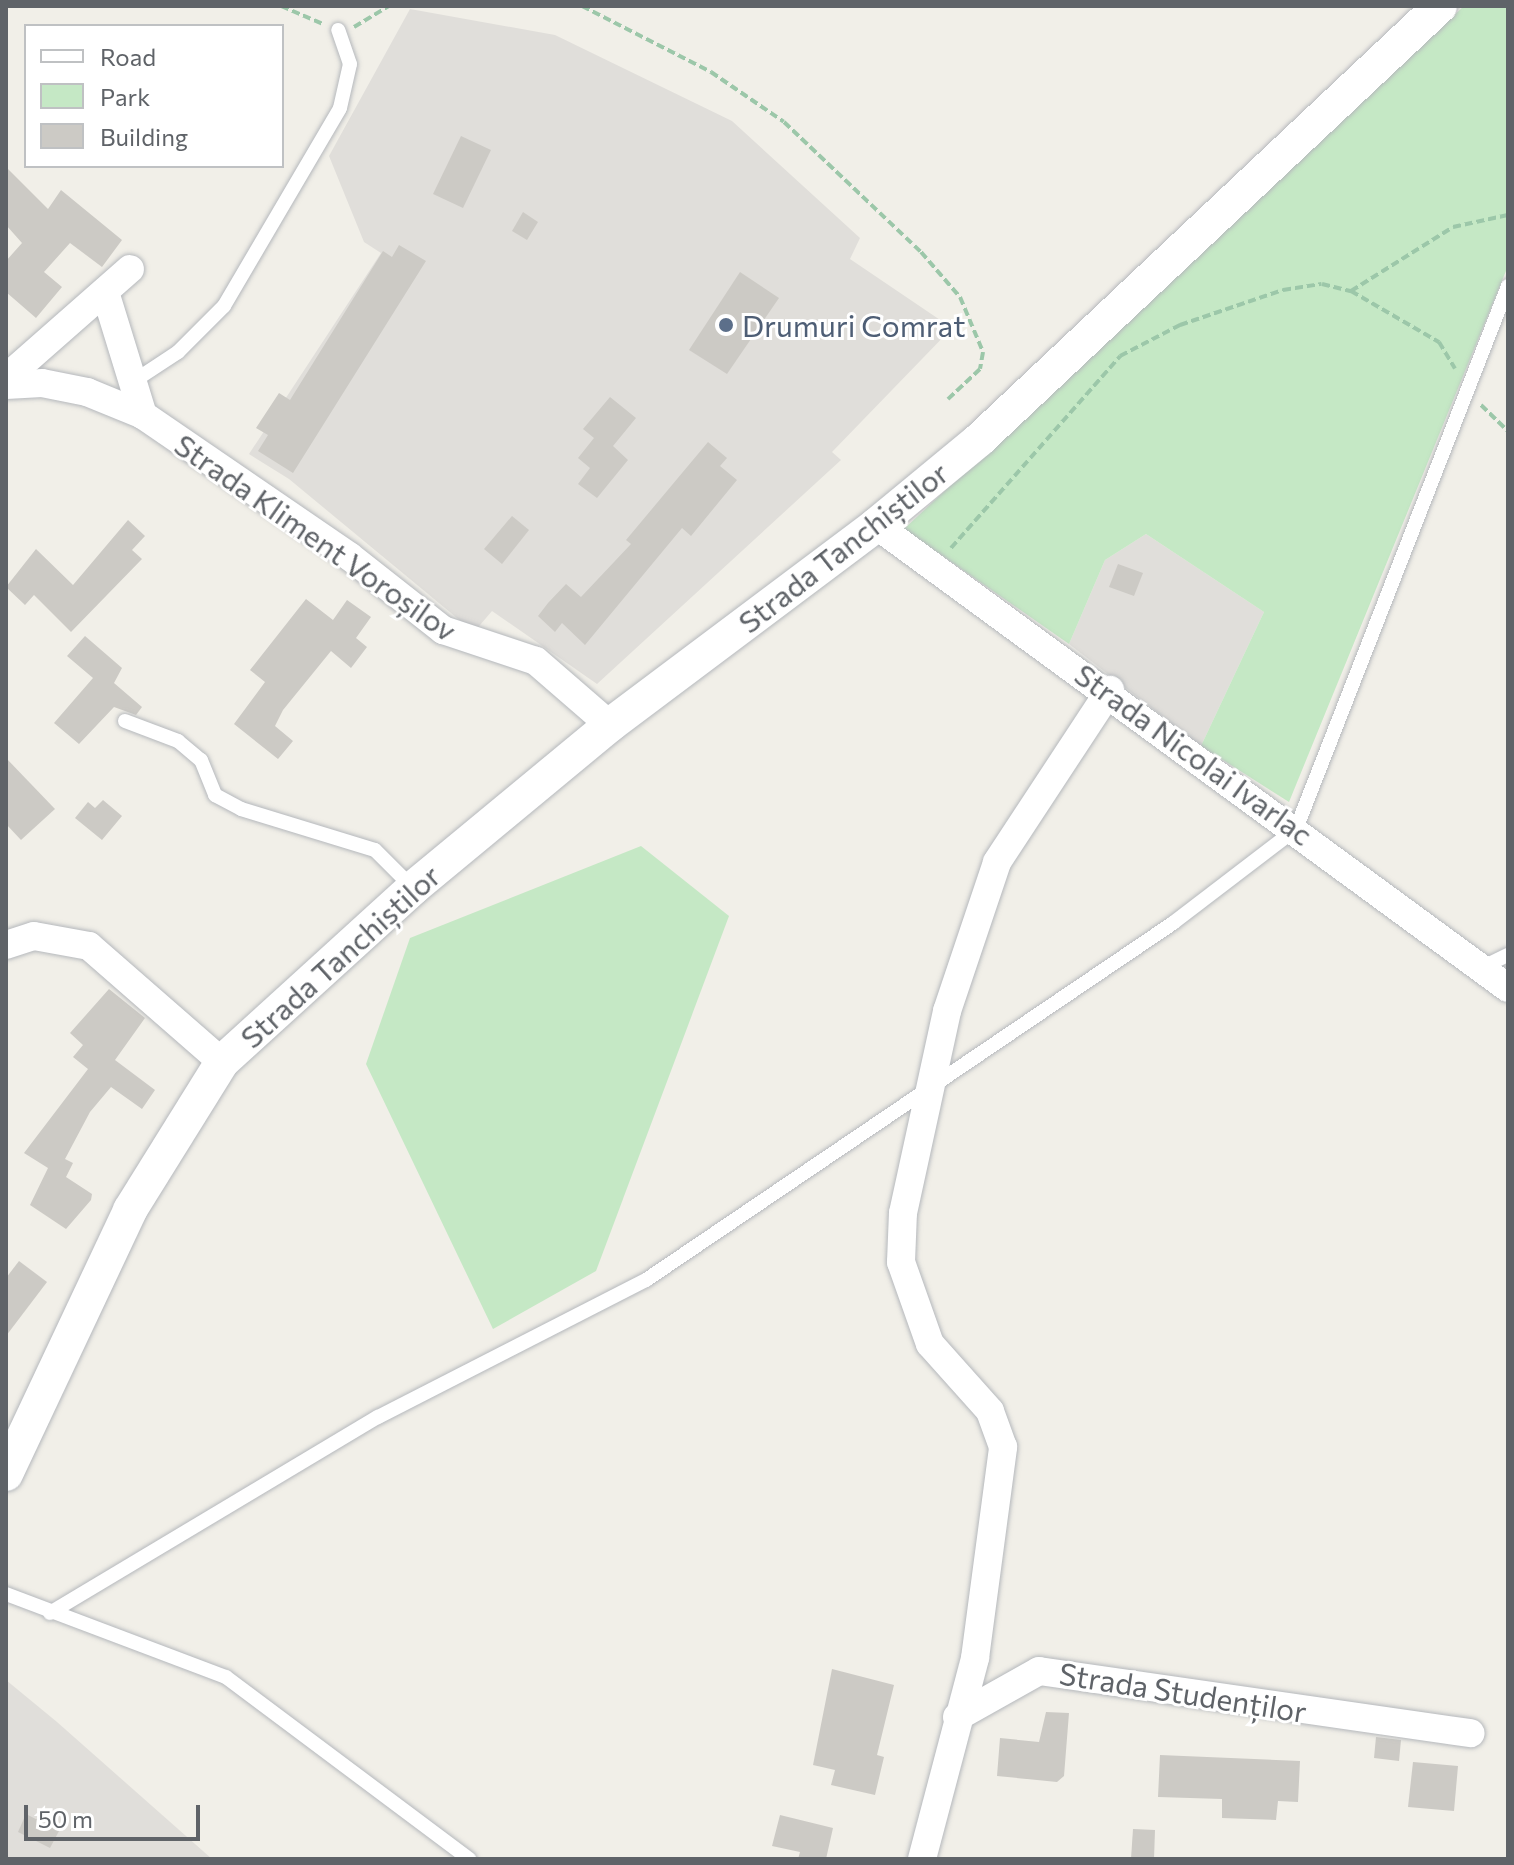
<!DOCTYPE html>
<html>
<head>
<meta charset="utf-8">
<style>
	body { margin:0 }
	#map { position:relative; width:1514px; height:1865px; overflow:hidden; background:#f1efe8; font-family:Commissioner,sans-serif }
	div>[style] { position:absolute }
	.industrial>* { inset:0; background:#e0deda }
	.green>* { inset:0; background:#c5e8c5 }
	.building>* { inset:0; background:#cccac5 }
	.path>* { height:4px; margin-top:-2px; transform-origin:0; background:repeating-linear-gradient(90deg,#9cc7a9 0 8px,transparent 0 12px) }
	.roads { filter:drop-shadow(0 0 2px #b5b8bc) drop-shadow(0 0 2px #b5b8bc) }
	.service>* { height:14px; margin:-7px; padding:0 7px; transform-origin:7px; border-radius:7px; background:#fff }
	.minor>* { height:28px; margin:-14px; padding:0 14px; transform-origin:14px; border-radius:14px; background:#fff }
	.tertiary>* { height:34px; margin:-17px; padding:0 17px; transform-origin:17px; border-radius:17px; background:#fff }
	.dots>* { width:22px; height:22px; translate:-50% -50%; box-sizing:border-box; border:4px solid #fff; border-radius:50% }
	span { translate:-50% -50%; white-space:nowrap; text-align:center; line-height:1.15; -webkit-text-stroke:6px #fff; paint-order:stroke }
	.service-label { font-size:30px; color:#4e5e75 }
	.left { translate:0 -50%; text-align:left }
	.street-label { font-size:30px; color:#5f6368 }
	.frame { position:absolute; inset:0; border:8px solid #5f6368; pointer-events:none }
	.legend { position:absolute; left:24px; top:24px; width:260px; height:144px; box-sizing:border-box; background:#fff; border:2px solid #bfc1c3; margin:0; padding:10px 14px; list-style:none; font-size:24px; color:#5f6368 }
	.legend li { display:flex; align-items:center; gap:16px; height:40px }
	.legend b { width:40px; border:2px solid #bfc1c3 }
	.scale { position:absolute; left:24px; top:1805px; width:176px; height:36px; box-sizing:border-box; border:4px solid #5f6368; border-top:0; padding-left:10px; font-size:24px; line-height:28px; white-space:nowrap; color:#5f6368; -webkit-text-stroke:6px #fff; paint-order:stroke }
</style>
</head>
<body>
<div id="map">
	<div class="industrial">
		<div style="clip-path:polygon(410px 9px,555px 35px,732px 121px,860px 238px,850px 259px,952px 328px,832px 452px,841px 460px,597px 684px,492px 611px,474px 632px,289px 479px,249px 454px,381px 253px,364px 242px,329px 156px)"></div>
		<div style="clip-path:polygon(1146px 534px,1264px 612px,1201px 746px,1069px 644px,1105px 560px)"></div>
		<div style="clip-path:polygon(6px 1680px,57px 1722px,212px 1859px,6px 1859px)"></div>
	</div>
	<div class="green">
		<div style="clip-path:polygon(1464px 6px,1508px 6px,1508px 266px,1289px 802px,1201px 746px,1264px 612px,1146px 534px,1105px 560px,1069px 644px,904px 529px)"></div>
		<div style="clip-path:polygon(641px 846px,729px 916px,596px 1271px,493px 1329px,366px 1064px,410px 938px)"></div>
	</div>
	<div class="building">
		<div style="clip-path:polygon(461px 136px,491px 150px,463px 208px,433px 194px)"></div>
		<div style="clip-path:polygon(6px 167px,48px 209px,61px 190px,122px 240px,102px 267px,70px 243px,44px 272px,62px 287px,36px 318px,6px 292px,6px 261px,22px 243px,6px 225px)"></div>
		<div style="clip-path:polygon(523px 212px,538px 222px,527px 240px,512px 231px)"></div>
		<div style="clip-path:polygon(399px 245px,426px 261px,293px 473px,258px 451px,268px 435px,256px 428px,279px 393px,290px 400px,383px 251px,392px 257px)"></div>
		<div style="clip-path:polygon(740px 272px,779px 298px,727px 374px,689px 350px)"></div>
		<div style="clip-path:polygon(610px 397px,636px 418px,613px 446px,628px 460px,597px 498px,578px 484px,590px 468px,578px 458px,594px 438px,583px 429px)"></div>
		<div style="clip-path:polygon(708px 442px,727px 458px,720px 466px,737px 480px,691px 536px,682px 528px,585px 645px,562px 623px,555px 632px,538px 616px,548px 603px,566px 584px,581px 597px,631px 544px,626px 540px)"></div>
		<div style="clip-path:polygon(512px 516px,529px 530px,502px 564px,484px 549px)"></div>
		<div style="clip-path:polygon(128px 520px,145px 536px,132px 550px,142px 559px,71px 632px,34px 595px,25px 605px,6px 587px,36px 549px,73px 585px)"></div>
		<div style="clip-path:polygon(1118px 564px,1143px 573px,1134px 596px,1109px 587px)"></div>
		<div style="clip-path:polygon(306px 599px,333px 620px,347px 600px,371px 617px,356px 638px,367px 647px,351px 668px,331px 651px,283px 710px,275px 726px,293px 741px,278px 759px,234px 724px,265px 682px,250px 670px)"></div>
		<div style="clip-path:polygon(85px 636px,122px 668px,114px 683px,142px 707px,136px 715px,114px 707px,79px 744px,54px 723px,93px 678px,67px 656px)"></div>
		<div style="clip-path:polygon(6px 758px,55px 809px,21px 840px,6px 824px)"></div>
		<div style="clip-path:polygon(103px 800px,122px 816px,102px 840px,75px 818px,88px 802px,95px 808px)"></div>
		<div style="clip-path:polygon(109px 989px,145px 1018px,115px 1060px,155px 1090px,142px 1109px,111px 1087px,90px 1112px,65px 1159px,73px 1163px,66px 1177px,92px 1194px,91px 1200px,66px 1229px,30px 1205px,48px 1168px,24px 1153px,88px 1069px,73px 1057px,83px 1045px,70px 1033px)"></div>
		<div style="clip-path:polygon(19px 1261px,47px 1282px,6px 1336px,6px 1278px)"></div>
		<div style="clip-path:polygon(832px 1669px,894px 1685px,877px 1755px,884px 1757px,875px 1795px,831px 1785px,835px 1770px,813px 1765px)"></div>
		<div style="clip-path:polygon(1046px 1712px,1069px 1713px,1064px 1776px,1057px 1782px,997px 1776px,1000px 1738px,1039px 1742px)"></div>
		<div style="clip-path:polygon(1376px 1737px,1401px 1740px,1399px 1761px,1374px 1758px)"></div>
		<div style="clip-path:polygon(1160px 1755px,1300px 1761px,1298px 1802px,1278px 1801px,1276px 1820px,1222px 1818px,1222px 1799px,1158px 1797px)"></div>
		<div style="clip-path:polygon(1413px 1762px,1458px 1766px,1454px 1811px,1408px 1807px)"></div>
		<div style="clip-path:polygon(26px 1814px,59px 1831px,50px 1848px,18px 1832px)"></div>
		<div style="clip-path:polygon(780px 1815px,833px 1828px,826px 1859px,798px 1859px,800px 1852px,772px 1846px)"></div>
		<div style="clip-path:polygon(1133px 1829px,1155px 1830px,1154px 1859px,1131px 1859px)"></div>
	</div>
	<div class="path">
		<div style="left:281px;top:6px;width:46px;rotate:23.2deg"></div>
		<div style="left:582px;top:6px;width:145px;rotate:27.1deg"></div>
		<div style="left:711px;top:72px;width:88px;rotate:34.4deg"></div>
		<div style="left:784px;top:122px;width:189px;rotate:43.5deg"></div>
		<div style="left:921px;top:252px;width:60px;rotate:49.1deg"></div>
		<div style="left:960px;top:297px;width:60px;rotate:67.3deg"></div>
		<div style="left:983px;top:352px;width:17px;rotate:100deg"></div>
		<div style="left:980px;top:369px;width:44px;rotate:136.8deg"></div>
		<div style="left:354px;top:27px;width:41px;rotate:-31deg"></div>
		<div style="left:1351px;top:291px;width:120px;rotate:-32.1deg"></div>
		<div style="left:1453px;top:227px;width:56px;rotate:-12.3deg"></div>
		<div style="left:1481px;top:405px;width:37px;rotate:44deg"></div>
		<div style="left:951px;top:548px;width:256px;rotate:-48.6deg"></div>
		<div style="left:1120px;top:356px;width:68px;rotate:-27.3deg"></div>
		<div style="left:1180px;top:325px;width:109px;rotate:-18.8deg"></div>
		<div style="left:1283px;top:290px;width:39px;rotate:-9deg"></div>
		<div style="left:1322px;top:284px;width:30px;rotate:14deg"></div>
		<div style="left:1351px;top:291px;width:102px;rotate:30.1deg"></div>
		<div style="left:1439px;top:342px;width:31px;rotate:59deg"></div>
	</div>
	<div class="roads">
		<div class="service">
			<div style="left:134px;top:381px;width:53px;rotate:-33.4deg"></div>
			<div style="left:178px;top:352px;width:65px;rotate:-45deg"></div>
			<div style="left:224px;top:306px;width:229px;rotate:-59.6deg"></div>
			<div style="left:340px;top:108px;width:45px;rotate:-77.2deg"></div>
			<div style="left:350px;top:64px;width:36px;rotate:-109deg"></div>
			<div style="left:125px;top:721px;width:57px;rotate:20.7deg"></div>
			<div style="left:178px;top:741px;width:30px;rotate:40deg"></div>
			<div style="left:201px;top:760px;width:38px;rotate:68deg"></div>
			<div style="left:215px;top:795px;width:30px;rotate:28deg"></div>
			<div style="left:241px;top:809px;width:140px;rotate:17deg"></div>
			<div style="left:375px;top:850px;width:52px;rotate:45deg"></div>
			<div style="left:1481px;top:968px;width:30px;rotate:-26deg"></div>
			<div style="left:6px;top:1594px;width:235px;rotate:20.7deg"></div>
			<div style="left:226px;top:1677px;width:304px;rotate:36.8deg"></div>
			<div style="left:50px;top:1613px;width:382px;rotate:-30.9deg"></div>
			<div style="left:378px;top:1417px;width:301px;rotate:-27.1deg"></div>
			<div style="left:646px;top:1280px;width:637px;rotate:-34.11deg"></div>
			<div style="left:1173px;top:923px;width:155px;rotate:-37.4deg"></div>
			<div style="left:1296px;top:829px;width:583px;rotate:-68.67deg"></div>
		</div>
		<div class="minor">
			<div style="left:106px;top:295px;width:126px;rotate:72.9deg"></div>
			<div style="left:6px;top:378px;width:165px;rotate:-41.3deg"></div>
			<div style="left:6px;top:385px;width:36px;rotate:-3deg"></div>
			<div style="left:42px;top:383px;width:46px;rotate:11.3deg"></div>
			<div style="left:87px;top:392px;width:61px;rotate:22.3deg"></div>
			<div style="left:143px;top:415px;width:250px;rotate:34.4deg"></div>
			<div style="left:349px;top:556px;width:120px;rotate:38.2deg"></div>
			<div style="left:443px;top:630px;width:98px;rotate:18.4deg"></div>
			<div style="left:536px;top:661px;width:98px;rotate:40.9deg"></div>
			<div style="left:876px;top:525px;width:783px;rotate:36.23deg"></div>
			<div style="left:6px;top:945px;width:29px;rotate:-18deg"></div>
			<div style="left:34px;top:936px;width:56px;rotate:10.3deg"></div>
			<div style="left:89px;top:946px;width:176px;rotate:41.1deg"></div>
			<div style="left:957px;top:1717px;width:94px;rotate:-29.3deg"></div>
			<div style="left:1039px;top:1671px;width:436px;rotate:8.2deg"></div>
			<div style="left:922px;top:1859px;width:208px;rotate:-75.2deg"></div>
			<div style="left:975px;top:1658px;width:213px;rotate:-82.4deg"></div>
			<div style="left:1003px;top:1447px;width:38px;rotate:-110deg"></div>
			<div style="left:990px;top:1411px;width:90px;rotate:-131.8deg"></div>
			<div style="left:930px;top:1344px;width:87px;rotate:-109.5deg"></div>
			<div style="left:901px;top:1262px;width:49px;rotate:-87.7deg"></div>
			<div style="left:903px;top:1213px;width:207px;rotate:-77.7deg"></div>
			<div style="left:947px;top:1011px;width:157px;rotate:-71.4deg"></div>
			<div style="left:997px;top:862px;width:206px;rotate:-56.7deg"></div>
		</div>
		<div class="tertiary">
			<div style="left:6px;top:1474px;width:292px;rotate:-64.8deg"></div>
			<div style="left:130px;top:1210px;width:174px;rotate:-58.1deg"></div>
			<div style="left:222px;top:1062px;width:258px;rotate:-42.3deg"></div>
			<div style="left:413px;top:888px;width:256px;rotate:-39.6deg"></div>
			<div style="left:610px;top:725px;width:333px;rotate:-36.9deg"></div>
			<div style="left:876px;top:525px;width:134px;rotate:-39.5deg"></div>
			<div style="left:979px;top:440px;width:633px;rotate:-43.27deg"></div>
		</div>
	</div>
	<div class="dots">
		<div style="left:726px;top:325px;background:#5c6f8a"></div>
	</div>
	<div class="service-label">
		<span class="left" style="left:742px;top:325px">Drumuri Comrat</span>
	</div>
	<div class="street-label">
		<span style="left:316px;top:537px;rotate:35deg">Strada Kliment Voroșilov</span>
		<span style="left:843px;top:547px;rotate:-38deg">Strada Tanchiștilor</span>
		<span style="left:1194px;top:754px;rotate:36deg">Strada Nicolai Ivarlac</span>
		<span style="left:340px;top:956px;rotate:-42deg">Strada Tanchiștilor</span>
		<span style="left:1183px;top:1692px;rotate:9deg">Strada Studenților</span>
	</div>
	<div class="frame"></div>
	<ul class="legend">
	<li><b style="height:10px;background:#fff"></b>Road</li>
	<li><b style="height:22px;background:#c5e8c5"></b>Park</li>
	<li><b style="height:22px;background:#cccac5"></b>Building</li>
	</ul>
	<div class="scale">50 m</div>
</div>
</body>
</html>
